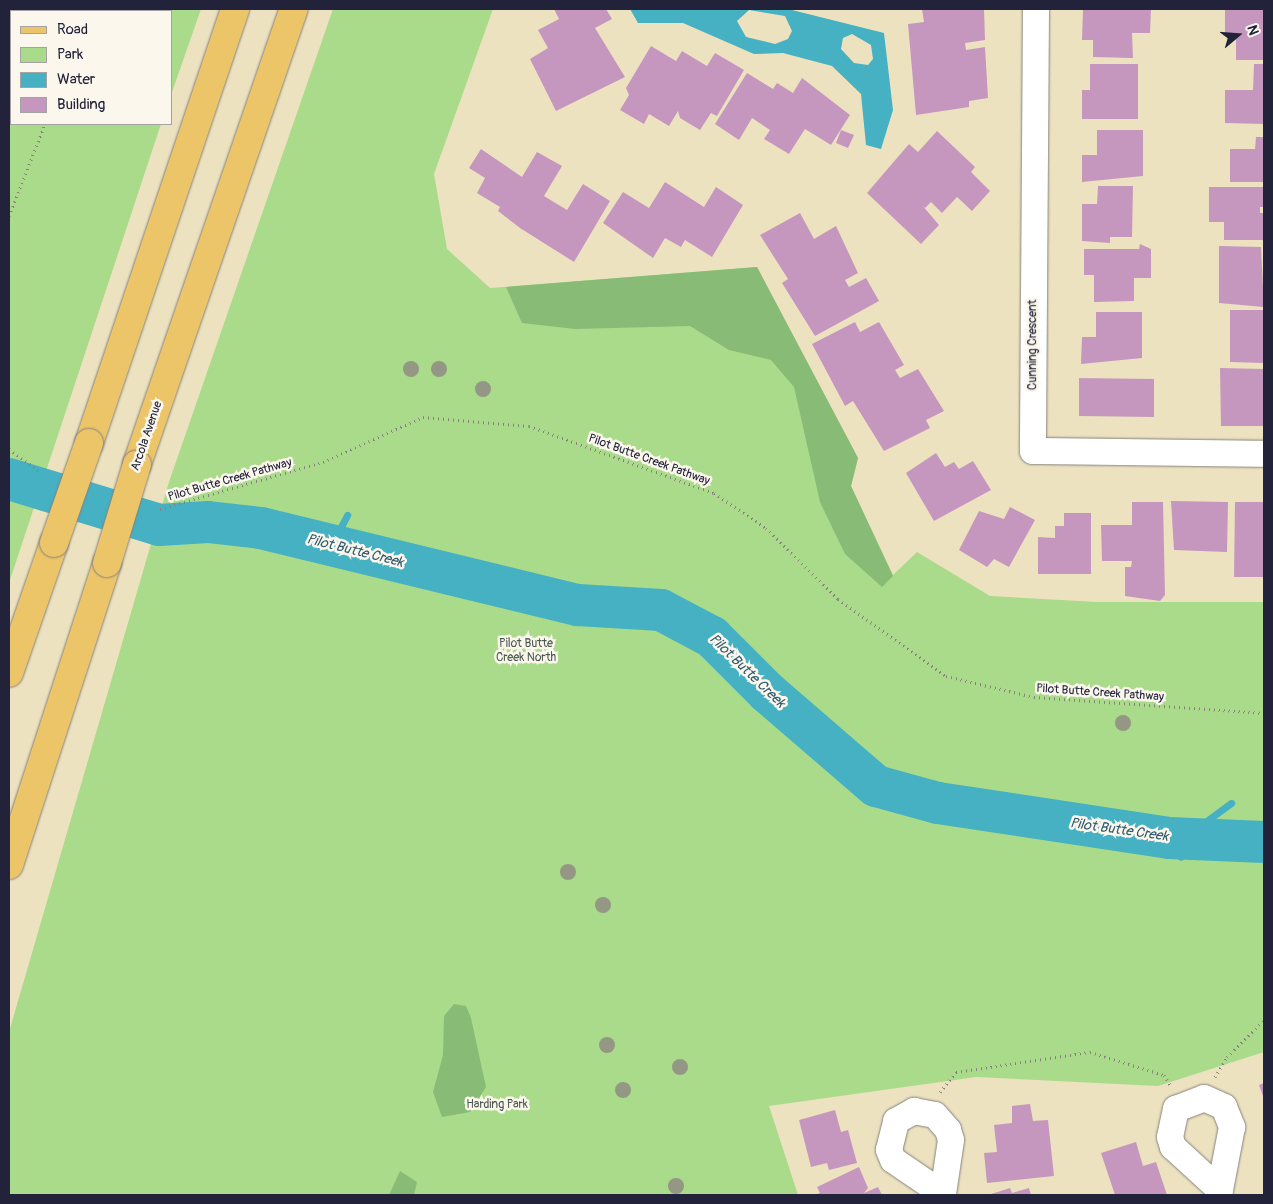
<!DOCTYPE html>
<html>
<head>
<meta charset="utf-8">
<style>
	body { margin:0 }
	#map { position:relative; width:1273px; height:1204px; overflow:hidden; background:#ece2c0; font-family:Pangolin,sans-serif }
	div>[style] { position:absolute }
	.green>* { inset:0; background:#aadb8a }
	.forest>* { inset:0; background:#87bb76 }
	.water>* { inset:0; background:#45b1c3 }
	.stream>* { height:7px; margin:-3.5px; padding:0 3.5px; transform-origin:3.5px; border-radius:3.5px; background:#45b1c3 }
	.river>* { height:42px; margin:-21px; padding:0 21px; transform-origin:21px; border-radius:21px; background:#45b1c3 }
	.building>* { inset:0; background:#c697be }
	.path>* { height:3px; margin-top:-1.5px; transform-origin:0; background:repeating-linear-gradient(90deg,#87827e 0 1px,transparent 0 5px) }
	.roads { filter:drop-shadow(0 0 1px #87827e) drop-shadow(0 0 1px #87827e) }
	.minor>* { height:26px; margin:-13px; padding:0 13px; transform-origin:13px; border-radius:13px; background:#fff }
	.major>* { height:28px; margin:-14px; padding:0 14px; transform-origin:14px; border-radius:14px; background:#edc569 }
	.bridges { filter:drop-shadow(0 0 1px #87827e) drop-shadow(0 0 1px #87827e) }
	.major-bridge>* { height:28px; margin:-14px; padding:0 14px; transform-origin:14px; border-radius:14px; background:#edc569 }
	.trees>* { width:16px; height:16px; margin:-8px; border-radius:50%; background:#939784 }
	span { translate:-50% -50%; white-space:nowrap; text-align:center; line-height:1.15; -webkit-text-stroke:5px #fbf7ec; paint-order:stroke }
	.street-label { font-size:12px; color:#22223b }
	.park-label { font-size:12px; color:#4b5a53 }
	.water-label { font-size:14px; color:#305b71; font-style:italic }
	.frame { position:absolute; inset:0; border:10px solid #22223b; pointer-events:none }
	.legend { position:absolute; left:10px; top:10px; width:162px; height:115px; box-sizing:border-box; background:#fbf7ec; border:1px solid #a4a2a5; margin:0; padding:6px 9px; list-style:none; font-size:15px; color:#22223b }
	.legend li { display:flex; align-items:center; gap:10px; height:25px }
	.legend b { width:25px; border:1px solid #a4a2a5 }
	.north { position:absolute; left:1213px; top:10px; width:50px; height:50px; -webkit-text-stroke:4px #fbf7ec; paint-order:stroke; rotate:72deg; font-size:14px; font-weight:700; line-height:20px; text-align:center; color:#22223b }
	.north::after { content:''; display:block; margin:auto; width:18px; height:22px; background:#22223b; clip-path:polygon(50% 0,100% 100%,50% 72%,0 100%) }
</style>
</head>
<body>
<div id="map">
	<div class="green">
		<div style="clip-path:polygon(9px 9px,201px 9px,171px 95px,171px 11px,11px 11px,11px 124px,161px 124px,9px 583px)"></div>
		<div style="clip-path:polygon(333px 9px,493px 9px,434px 174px,447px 249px,490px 288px,757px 267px,858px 458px,851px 486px,893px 575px,917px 552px,990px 596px,1097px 602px,1264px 602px,1264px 1052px,1158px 1086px,976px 1077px,769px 1106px,798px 1195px,9px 1195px,9px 1032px,169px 482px)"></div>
	</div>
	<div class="forest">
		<div style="clip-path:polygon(757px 267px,858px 458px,851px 486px,893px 576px,882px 587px,845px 554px,820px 502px,794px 387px,771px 360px,729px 350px,690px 326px,575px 329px,522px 323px,506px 287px)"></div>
		<div style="clip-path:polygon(454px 1004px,466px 1006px,471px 1018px,486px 1087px,470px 1112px,442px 1117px,433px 1092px,443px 1055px,444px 1016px)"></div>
		<div style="clip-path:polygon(400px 1171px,417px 1182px,414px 1195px,389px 1195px)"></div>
	</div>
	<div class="water">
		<div style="clip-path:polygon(evenodd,630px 9px,788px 9px,884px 33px,893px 110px,881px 149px,866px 145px,861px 94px,832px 66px,783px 53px,754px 54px,683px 23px,638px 23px,630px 9px,749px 10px,785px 16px,792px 31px,788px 39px,775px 44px,746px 37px,737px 21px,749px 10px,630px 9px,852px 34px,871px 45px,873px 59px,868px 65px,854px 63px,841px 49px,843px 38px,852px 34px)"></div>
	</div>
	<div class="stream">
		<div style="left:318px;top:542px;width:19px;rotate:-18deg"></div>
		<div style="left:336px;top:536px;width:24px;rotate:-62deg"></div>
		<div style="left:1169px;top:838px;width:22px;rotate:58deg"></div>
		<div style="left:1182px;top:839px;width:61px;rotate:-36.3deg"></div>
	</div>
	<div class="river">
		<div style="left:9px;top:479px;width:157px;rotate:17deg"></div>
		<div style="left:159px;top:525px;width:49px;rotate:-3.5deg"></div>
		<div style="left:208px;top:522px;width:53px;rotate:6.5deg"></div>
		<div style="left:261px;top:528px;width:326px;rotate:13.7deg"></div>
		<div style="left:578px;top:605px;width:83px;rotate:3.4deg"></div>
		<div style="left:661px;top:610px;width:58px;rotate:27.9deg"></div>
		<div style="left:712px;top:637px;width:78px;rotate:45deg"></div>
		<div style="left:767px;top:692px;width:144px;rotate:40.8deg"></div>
		<div style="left:876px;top:786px;width:64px;rotate:15.3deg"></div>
		<div style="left:938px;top:803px;width:234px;rotate:8.6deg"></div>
		<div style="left:1169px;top:838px;width:95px;rotate:2.4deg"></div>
	</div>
	<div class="building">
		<div style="clip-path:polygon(554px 9px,606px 9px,612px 19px,595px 28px,625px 77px,556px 111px,530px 59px,548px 48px,538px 30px,559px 19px)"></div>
		<div style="clip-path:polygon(922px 9px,984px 9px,985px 40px,965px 43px,966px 50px,985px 47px,988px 98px,969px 101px,969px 107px,916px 115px,908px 24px,924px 22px)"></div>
		<div style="clip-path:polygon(1083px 9px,1151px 9px,1150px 33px,1132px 33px,1133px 58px,1093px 57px,1093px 40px,1082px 40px)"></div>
		<div style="clip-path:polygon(1225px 9px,1264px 9px,1264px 60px,1236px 60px,1236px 36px,1225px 36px)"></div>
		<div style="clip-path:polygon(651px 46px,676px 61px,682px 51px,707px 66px,715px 53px,744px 70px,717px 116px,711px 113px,700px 130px,680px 118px,678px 111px,669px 126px,649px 114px,644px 124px,620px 110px,629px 95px,626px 88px)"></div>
		<div style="clip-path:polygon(1090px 64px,1138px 64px,1138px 119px,1082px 119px,1082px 90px,1090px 90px)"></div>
		<div style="clip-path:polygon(1254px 64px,1264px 64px,1264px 124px,1225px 123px,1225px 90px,1253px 90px)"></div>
		<div style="clip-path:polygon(747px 73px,773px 89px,777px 83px,793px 93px,802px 78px,850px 115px,831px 145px,805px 129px,789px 154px,764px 139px,770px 130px,752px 118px,739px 140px,715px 124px)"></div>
		<div style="clip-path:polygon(841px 130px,854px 135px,848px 148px,836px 143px)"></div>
		<div style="clip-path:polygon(1097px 130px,1143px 130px,1143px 176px,1082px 182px,1082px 155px,1097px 155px)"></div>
		<div style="clip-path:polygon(937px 131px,975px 167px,971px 172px,990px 191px,972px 211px,957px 197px,942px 213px,931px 202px,925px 208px,922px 205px,939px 225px,921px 244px,867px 193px,909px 144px,918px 152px)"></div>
		<div style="clip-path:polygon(1256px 137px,1264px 137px,1264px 182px,1230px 182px,1230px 149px,1255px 149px)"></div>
		<div style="clip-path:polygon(481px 149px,522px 177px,537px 152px,562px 166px,544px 196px,567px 210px,583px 184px,610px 201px,574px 262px,520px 228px,498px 211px,500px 207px,477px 193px,485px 178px,469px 168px)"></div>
		<div style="clip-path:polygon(665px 182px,704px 207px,716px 187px,743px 205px,712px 257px,685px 240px,681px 247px,665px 238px,653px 258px,603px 223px,623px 192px,649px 208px)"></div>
		<div style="clip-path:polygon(1098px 186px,1133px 186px,1132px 237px,1110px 237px,1110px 243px,1082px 241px,1082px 204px,1097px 204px)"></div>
		<div style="clip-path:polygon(1209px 187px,1264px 187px,1264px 207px,1260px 207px,1260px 213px,1264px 213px,1264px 240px,1224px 240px,1224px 222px,1209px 222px)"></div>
		<div style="clip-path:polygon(800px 213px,814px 239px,836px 226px,858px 273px,845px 280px,849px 287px,866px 278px,879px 301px,815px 336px,782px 283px,788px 279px,760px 235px)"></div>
		<div style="clip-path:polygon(1140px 244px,1151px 249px,1151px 278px,1134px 278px,1134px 301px,1094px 302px,1094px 275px,1084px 275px,1084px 249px,1139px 249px)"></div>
		<div style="clip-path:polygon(1219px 246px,1261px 247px,1264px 307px,1219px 303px)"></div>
		<div style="clip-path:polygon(1230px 310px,1264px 310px,1264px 363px,1230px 362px)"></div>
		<div style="clip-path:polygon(1096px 312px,1142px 312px,1142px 358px,1081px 364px,1082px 337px,1096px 337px)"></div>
		<div style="clip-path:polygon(855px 322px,860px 332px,879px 322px,904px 365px,895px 370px,900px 378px,918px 369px,944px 411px,926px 420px,930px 428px,884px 451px,853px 401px,845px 406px,812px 344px)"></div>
		<div style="clip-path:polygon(1220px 368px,1264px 369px,1264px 426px,1221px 426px)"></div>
		<div style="clip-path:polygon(1079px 378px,1154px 379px,1154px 417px,1079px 416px)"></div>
		<div style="clip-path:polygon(936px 453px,945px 467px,954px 462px,959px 469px,973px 461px,991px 490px,934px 521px,906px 473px)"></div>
		<div style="clip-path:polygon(1171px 501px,1228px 502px,1227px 552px,1174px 550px)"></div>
		<div style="clip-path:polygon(1132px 502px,1163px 502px,1165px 595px,1160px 601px,1125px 596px,1125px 567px,1131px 567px,1132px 561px,1102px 561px,1101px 525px,1132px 525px)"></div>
		<div style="clip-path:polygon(1235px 502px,1264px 502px,1264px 577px,1234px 577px)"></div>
		<div style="clip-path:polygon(1010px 507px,1035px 520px,1009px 567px,994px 559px,987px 567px,959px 550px,979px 511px,1004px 519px)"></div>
		<div style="clip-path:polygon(1064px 513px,1091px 513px,1091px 574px,1038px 574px,1038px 537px,1055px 538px,1055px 526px,1064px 526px)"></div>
		<div style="clip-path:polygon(1264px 1083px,1264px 1099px,1259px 1085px)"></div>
		<div style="clip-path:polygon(1030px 1104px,1033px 1121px,1048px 1120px,1054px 1176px,987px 1183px,984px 1153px,997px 1152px,994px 1125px,1012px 1123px,1012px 1106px)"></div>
		<div style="clip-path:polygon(835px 1110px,841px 1132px,848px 1130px,857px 1163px,829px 1170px,827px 1163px,811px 1167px,799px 1120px)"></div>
		<div style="clip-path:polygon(1136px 1142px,1143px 1166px,1156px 1162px,1167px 1195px,1115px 1195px,1101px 1153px)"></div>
		<div style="clip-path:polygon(859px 1167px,868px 1188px,864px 1193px,878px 1187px,882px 1195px,814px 1195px,820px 1193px,817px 1187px)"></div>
		<div style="clip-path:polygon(1010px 1188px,1012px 1193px,1029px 1188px,1031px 1195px,988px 1195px)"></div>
	</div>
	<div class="path">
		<div style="left:72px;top:11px;width:2px;rotate:-63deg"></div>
		<div style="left:9px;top:216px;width:99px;rotate:-68.6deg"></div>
		<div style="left:9px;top:449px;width:36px;rotate:36deg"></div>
		<div style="left:160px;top:509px;width:170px;rotate:-16.1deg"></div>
		<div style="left:323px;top:462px;width:110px;rotate:-24.2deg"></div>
		<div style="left:423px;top:417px;width:106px;rotate:4.9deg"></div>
		<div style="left:529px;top:426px;width:197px;rotate:19.9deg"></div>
		<div style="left:714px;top:493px;width:63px;rotate:33.9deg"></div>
		<div style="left:766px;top:528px;width:101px;rotate:44.6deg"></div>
		<div style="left:838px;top:599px;width:133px;rotate:35.5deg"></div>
		<div style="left:946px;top:676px;width:90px;rotate:13.4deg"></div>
		<div style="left:1034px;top:697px;width:231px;rotate:4deg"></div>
		<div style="left:1215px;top:1077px;width:23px;rotate:-59deg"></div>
		<div style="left:1227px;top:1057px;width:52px;rotate:-45deg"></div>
		<div style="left:940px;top:1092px;width:26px;rotate:-51deg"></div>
		<div style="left:956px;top:1072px;width:135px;rotate:-8.5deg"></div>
		<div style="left:1090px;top:1052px;width:77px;rotate:17.3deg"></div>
		<div style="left:1164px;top:1075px;width:13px;rotate:58deg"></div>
	</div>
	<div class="roads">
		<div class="minor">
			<div style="left:1036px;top:9px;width:442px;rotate:90.4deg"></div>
			<div style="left:1033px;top:451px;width:231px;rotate:0.7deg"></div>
			<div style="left:1204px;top:1098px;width:22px;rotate:24deg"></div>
			<div style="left:1224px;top:1107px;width:22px;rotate:68deg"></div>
			<div style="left:1232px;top:1127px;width:64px;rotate:100.8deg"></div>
			<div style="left:1220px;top:1190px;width:64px;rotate:-137.5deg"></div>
			<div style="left:1173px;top:1147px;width:10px;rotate:-107deg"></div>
			<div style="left:1170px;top:1137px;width:29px;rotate:-78deg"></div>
			<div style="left:1176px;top:1109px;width:30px;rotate:-21deg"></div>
			<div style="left:914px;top:1111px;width:21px;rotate:11deg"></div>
			<div style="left:935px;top:1115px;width:20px;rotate:49deg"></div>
			<div style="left:948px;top:1130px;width:10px;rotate:73deg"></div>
			<div style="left:951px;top:1140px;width:55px;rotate:98.4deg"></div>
			<div style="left:943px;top:1194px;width:60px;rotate:-145.8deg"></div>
			<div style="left:893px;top:1160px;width:11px;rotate:-112deg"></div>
			<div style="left:889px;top:1150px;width:30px;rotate:-76deg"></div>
			<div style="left:896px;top:1121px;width:21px;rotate:-29deg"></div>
		</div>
		<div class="major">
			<div style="left:89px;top:443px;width:458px;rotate:-71.4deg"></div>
			<div style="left:137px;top:464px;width:481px;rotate:-71deg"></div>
			<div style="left:9px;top:673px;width:138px;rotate:-70.9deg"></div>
			<div style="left:9px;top:865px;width:318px;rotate:-72deg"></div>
		</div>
	</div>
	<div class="bridges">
		<div class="major-bridge">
			<div style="left:54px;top:543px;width:106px;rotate:-70.7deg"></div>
			<div style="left:107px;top:563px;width:103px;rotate:-73.1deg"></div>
		</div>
	</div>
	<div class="trees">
		<div style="left:411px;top:369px"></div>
		<div style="left:439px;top:369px"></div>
		<div style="left:483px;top:389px"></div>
		<div style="left:1123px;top:723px"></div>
		<div style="left:568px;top:872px"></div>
		<div style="left:603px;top:905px"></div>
		<div style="left:607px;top:1045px"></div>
		<div style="left:680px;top:1067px"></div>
		<div style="left:623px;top:1090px"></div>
		<div style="left:676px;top:1186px"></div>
	</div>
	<div class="street-label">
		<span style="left:1033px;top:345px;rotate:-90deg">Cunning Crescent</span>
		<span style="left:147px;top:436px;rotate:-71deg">Arcola Avenue</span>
		<span style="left:649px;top:460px;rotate:20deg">Pilot Butte Creek Pathway</span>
		<span style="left:230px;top:480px;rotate:-16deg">Pilot Butte Creek Pathway</span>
		<span style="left:1100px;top:693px;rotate:4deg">Pilot Butte Creek Pathway</span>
	</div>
	<div class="park-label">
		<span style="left:526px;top:651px">Pilot Butte<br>Creek North</span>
		<span style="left:497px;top:1105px">Harding Park</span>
	</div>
	<div class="water-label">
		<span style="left:355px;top:551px;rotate:14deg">Pilot Butte Creek</span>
		<span style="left:747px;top:671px;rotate:44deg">Pilot Butte Creek</span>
		<span style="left:1119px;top:830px;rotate:8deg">Pilot Butte Creek</span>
	</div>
	<div class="frame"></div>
	<ul class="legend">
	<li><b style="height:6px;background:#edc569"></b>Road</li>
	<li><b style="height:14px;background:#aadb8a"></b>Park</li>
	<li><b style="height:14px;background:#45b1c3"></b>Water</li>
	<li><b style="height:14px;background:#c697be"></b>Building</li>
	</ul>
	<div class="north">N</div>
</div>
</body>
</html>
